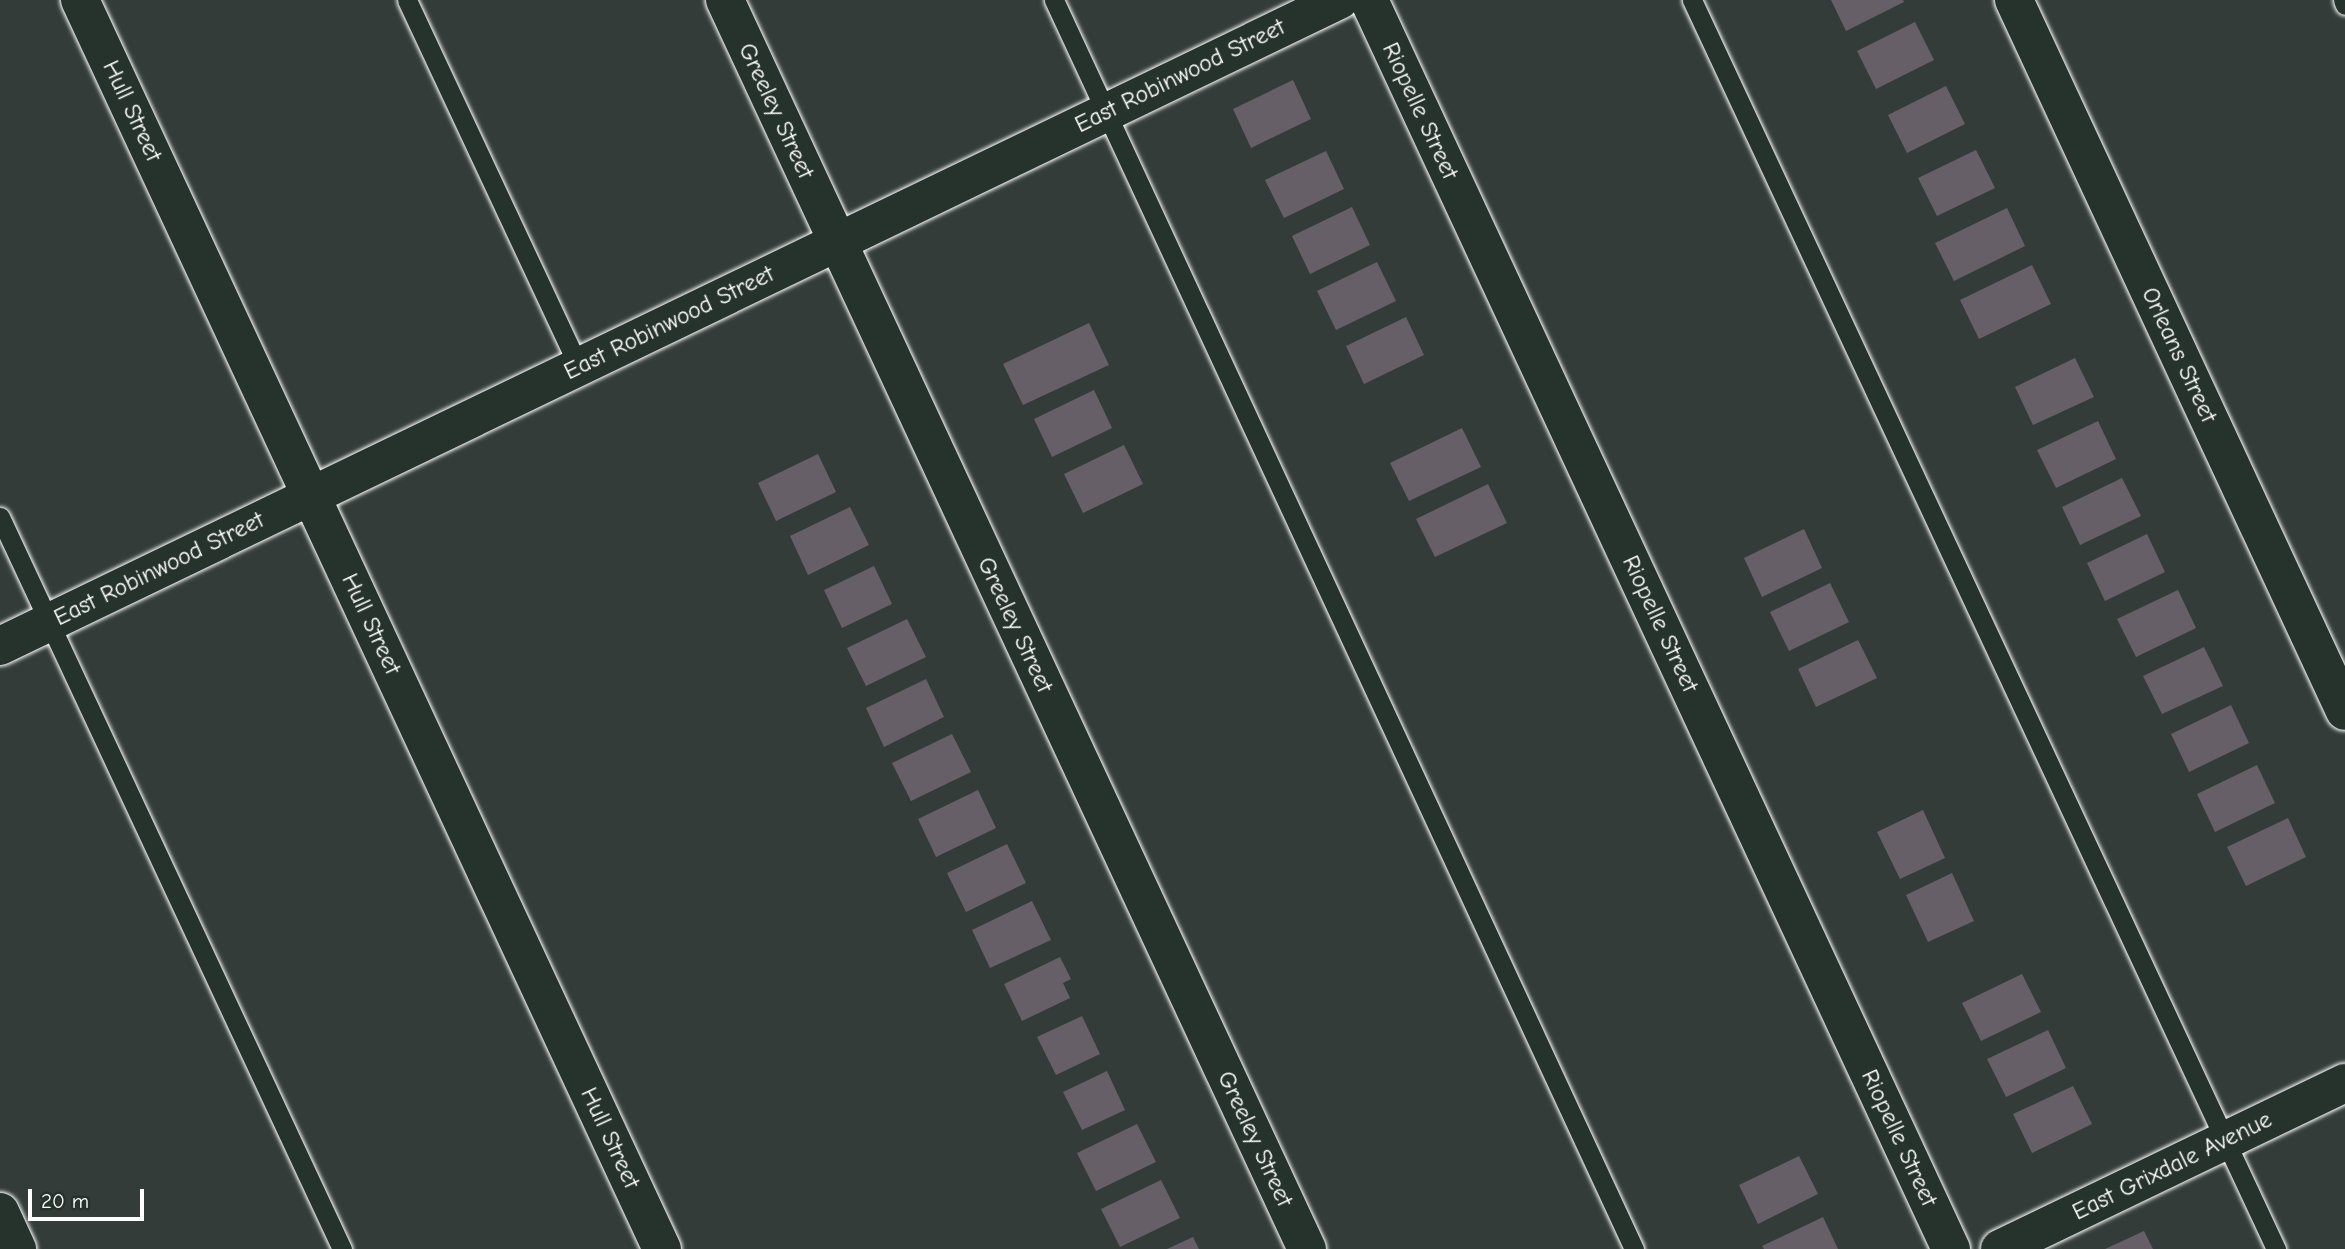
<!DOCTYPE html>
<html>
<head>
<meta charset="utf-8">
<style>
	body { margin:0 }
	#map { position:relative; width:2345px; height:1249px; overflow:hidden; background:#333c39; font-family:"Comic Neue",sans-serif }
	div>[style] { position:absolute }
	.building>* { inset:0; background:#665f68 }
	.roads { filter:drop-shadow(0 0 2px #fff) drop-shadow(0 0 2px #fff) }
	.service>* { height:19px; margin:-9.5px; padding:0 9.5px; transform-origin:9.5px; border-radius:9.5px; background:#26332d }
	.minor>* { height:38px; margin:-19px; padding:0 19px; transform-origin:19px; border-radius:19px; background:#26332d }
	span { translate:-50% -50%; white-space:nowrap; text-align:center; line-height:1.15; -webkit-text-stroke:7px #26332d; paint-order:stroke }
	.street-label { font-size:24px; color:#fff }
	.scale { position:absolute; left:28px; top:1189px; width:116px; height:32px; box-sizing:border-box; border:4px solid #fff; border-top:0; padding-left:9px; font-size:21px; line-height:24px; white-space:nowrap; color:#fff; -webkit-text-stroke:5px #26332d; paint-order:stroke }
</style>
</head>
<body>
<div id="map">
	<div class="building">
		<div style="clip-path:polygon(1831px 0,1903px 0,1904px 2px,1846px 31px)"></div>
		<div style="clip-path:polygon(1915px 22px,1934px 60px,1876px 89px,1857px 51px)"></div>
		<div style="clip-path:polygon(1293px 80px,1311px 119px,1251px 148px,1233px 109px)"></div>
		<div style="clip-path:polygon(1946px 86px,1965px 124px,1907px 153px,1888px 115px)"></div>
		<div style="clip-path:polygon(1976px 150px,1995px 188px,1937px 216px,1918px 178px)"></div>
		<div style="clip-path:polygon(1326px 151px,1344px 189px,1284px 218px,1265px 180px)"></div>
		<div style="clip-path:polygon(1352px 207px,1370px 245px,1310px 274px,1292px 236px)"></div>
		<div style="clip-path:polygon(2007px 208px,2025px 246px,1954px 281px,1935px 243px)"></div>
		<div style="clip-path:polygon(1377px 262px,1396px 301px,1336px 330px,1317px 291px)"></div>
		<div style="clip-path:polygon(2032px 265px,2051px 304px,1979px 339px,1960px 300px)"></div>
		<div style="clip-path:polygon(1406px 317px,1424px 355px,1364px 384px,1346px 346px)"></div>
		<div style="clip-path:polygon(1089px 323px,1109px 365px,1023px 405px,1003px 364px)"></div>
		<div style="clip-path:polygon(2075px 358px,2094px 397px,2033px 425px,2015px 387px)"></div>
		<div style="clip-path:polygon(1094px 390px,1112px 428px,1052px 457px,1034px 419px)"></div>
		<div style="clip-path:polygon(2098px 421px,2116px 459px,2056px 488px,2037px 450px)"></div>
		<div style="clip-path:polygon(1462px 428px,1481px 467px,1409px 501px,1390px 463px)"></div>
		<div style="clip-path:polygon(1124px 445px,1143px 484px,1083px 513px,1064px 474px)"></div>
		<div style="clip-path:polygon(818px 454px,836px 492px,776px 521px,758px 483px)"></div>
		<div style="clip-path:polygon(2122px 478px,2141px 516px,2080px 545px,2062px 507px)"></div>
		<div style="clip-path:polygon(1488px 484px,1507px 523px,1435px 557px,1416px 519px)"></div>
		<div style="clip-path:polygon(850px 507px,869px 545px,808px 575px,790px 536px)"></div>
		<div style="clip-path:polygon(1804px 529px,1822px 568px,1762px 597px,1744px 558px)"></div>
		<div style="clip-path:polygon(2147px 534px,2165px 572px,2105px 601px,2087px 563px)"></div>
		<div style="clip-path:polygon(874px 566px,892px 604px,842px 628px,824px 590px)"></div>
		<div style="clip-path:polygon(1830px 583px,1849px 622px,1789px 651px,1770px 612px)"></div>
		<div style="clip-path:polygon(2178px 590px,2196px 628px,2136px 657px,2117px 619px)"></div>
		<div style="clip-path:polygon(907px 619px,926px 657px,866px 686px,847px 648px)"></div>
		<div style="clip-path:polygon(1858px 640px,1877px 678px,1816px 707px,1798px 669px)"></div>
		<div style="clip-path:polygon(2204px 647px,2223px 686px,2162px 714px,2143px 676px)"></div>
		<div style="clip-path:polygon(926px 679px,944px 717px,884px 747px,866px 708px)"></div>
		<div style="clip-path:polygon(2231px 705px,2249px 743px,2189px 772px,2171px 734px)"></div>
		<div style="clip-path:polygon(952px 734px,971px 772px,911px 801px,892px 763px)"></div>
		<div style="clip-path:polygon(2257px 765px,2275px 803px,2215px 832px,2197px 794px)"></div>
		<div style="clip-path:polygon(978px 790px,996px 828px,936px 857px,918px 819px)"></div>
		<div style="clip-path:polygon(1923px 810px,1945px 858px,1900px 879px,1877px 832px)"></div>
		<div style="clip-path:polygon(2288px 818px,2306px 857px,2246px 886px,2227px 847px)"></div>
		<div style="clip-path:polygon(1007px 844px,1026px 883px,966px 912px,947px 873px)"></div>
		<div style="clip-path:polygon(1952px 873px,1974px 921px,1928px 942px,1906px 895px)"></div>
		<div style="clip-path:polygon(1032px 901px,1051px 940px,990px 968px,972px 930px)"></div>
		<div style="clip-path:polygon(1060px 957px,1071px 979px,1063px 983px,1070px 998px,1022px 1021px,1004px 984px)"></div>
		<div style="clip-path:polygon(2022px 974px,2041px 1012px,1981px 1041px,1962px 1003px)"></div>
		<div style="clip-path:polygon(1082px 1016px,1100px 1054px,1056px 1075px,1037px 1037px)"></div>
		<div style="clip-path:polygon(2048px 1030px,2066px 1068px,2006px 1097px,1987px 1059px)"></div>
		<div style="clip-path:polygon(1107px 1071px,1125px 1110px,1082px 1130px,1063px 1092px)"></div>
		<div style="clip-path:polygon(2073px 1086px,2092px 1124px,2032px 1153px,2013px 1114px)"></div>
		<div style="clip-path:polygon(1137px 1124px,1156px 1162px,1096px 1191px,1077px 1153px)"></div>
		<div style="clip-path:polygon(1799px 1156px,1818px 1194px,1758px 1224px,1739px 1185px)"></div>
		<div style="clip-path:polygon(1161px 1180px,1180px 1218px,1120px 1247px,1101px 1209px)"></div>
		<div style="clip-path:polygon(1823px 1217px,1838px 1249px,1764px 1249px,1762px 1246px)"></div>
		<div style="clip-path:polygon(2144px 1231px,2153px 1249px,2105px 1249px)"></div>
		<div style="clip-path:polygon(1193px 1237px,1199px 1249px,1167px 1249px)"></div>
	</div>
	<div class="roads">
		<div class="service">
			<div style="left:407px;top:0;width:405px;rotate:64.9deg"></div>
			<div style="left:1054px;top:0;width:1377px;rotate:65.09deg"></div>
			<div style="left:1692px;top:0;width:1379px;rotate:64.94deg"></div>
			<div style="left:2343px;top:0;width:5px;rotate:68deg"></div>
			<div style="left:0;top:517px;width:808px;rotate:64.96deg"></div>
		</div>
		<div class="minor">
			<div style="left:80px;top:0;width:1378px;rotate:65.02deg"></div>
			<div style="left:725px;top:0;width:1378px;rotate:65.02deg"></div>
			<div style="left:1369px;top:0;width:1378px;rotate:65.02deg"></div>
			<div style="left:2014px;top:0;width:784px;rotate:65.04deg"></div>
			<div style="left:0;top:646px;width:1487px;rotate:-25.75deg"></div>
			<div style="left:0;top:1212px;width:41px;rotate:65.3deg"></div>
			<div style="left:2000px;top:1249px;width:383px;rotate:-25.7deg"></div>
		</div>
	</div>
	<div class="street-label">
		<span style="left:1180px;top:76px;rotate:-26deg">East Robinwood Street</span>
		<span style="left:132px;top:111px;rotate:65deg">Hull Street</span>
		<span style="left:776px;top:111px;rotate:65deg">Greeley Street</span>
		<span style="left:1420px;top:111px;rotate:65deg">Riopelle Street</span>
		<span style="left:669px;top:323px;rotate:-26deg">East Robinwood Street</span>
		<span style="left:2179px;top:355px;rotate:65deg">Orleans Street</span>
		<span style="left:159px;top:569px;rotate:-26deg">East Robinwood Street</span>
		<span style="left:371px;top:624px;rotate:65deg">Hull Street</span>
		<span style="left:1660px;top:624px;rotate:65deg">Riopelle Street</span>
		<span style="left:1015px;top:625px;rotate:65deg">Greeley Street</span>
		<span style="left:610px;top:1138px;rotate:65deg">Hull Street</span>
		<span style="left:1899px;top:1138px;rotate:65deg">Riopelle Street</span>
		<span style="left:1255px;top:1139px;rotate:65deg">Greeley Street</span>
		<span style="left:2172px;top:1166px;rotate:-26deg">East Grixdale Avenue</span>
	</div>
	<div class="scale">20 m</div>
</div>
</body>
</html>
